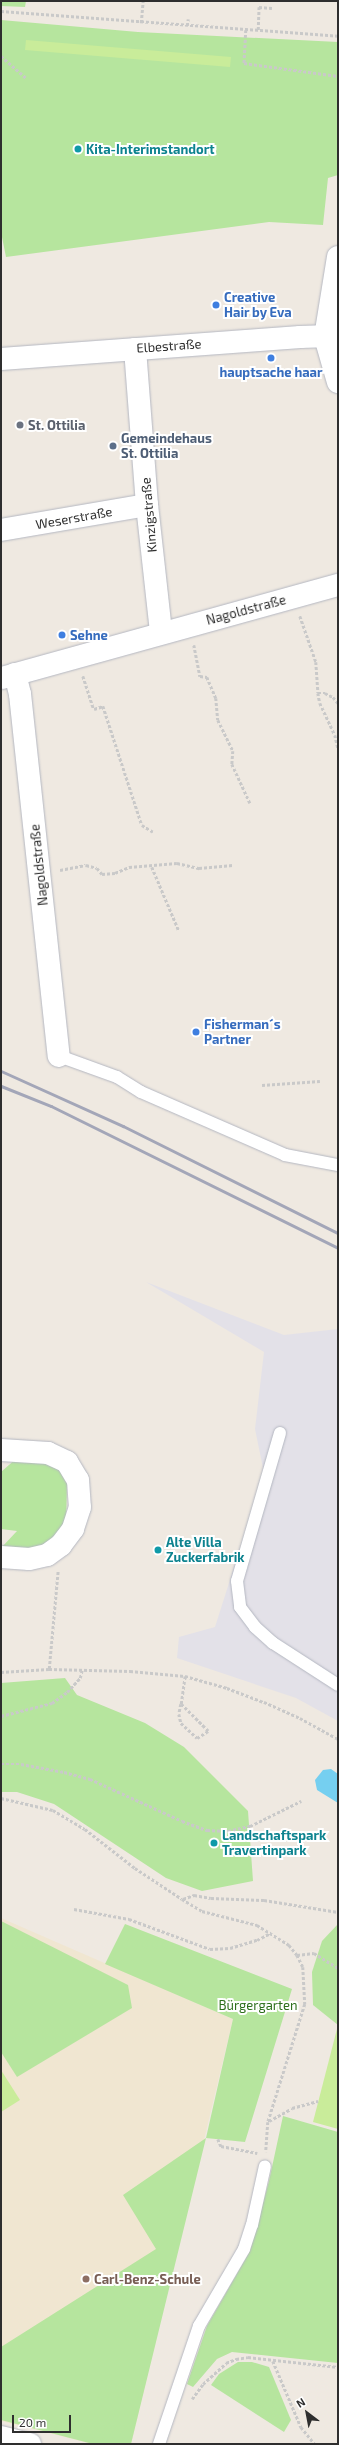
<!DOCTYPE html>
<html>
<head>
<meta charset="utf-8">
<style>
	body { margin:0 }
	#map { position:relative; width:339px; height:2445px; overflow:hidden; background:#efe9e1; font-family:"Exo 2",sans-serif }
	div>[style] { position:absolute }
	.industrial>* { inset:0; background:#e3e1e8 }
	.education>* { inset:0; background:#f0e6d1 }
	.green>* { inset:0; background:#b6e59e }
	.pitch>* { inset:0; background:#c9ec9a }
	.water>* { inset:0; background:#75cff0 }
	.path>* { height:2.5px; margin-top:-1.25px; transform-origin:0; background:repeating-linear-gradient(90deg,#c9c9c9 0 3px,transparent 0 5px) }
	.roads { filter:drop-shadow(0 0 1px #b4b7c1) drop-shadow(0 0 1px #b4b7c1) }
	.lane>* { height:12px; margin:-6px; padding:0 6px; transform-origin:6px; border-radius:6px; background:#fff }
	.street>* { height:22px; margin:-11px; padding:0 11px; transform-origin:11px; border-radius:11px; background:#fff }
	.rail>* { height:3px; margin:-1.5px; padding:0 1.5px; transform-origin:1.5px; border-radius:1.5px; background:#a3a6b8 }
	.dots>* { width:11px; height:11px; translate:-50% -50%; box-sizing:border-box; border:2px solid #fff; border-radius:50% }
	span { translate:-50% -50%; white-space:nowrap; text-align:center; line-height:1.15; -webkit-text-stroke:4px #fff; paint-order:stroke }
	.culture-label { font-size:13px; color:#0d838f; font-weight:700 }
	.left { translate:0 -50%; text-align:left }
	.shop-label { font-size:13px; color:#366cbe; font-weight:700 }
	.street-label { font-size:13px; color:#2e2e2e }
	.worship-label { font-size:13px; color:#5b616d; font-weight:700 }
	.service-label { font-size:13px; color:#4e5e75; font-weight:700 }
	.park-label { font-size:13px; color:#2c6e1b }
	.education-label { font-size:13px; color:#785e54; font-weight:700 }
	.frame { position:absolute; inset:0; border:2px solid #2e2e2e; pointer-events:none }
	.north { position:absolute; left:287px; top:2393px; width:40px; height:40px; -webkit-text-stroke:3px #fff; paint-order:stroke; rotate:328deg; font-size:11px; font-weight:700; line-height:16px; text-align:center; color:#2e2e2e }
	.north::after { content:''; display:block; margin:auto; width:14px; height:18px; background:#2e2e2e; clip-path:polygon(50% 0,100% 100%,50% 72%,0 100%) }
	.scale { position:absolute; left:12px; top:2415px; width:59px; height:18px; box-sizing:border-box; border:2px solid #2e2e2e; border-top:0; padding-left:5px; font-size:12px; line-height:14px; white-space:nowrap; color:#2e2e2e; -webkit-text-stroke:3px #fff; paint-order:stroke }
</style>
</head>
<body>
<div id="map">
	<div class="industrial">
		<div style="clip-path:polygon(146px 1282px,284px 1335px,338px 1329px,338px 1721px,296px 1698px,177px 1658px,179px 1637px,215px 1627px,264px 1473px,255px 1429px,264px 1352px)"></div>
	</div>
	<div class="education">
		<div style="clip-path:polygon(1px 1918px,233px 2019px,131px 2444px,92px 2444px,1px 2421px)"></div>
	</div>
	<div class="green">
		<div style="clip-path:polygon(1px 1px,26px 1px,25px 7px,1px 6px)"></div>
		<div style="clip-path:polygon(1px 20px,138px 32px,338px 42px,338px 175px,328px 178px,323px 225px,269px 222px,6px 257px,1px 232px)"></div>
		<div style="clip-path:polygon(18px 1457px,40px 1458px,58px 1468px,67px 1484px,66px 1527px,61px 1534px,36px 1550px,1px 1548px,17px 1531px,1px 1529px,1px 1472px)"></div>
		<div style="clip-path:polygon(65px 1678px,77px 1695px,145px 1723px,184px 1747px,248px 1811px,253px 1881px,202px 1891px,166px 1878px,54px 1804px,17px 1792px,1px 1792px,1px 1683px)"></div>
		<div style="clip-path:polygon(1px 1921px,128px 1985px,132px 2008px,17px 2077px,1px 2052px)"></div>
		<div style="clip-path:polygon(125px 1924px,292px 1989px,245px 2142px,206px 2138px,131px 2444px,93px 2444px,1px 2420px,1px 2347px,156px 2249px,123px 2195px,206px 2138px,233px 2019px,105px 1964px)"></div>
		<div style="clip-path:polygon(338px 1924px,338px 2025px,313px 2005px,312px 1972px,322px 1941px)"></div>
		<div style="clip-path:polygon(283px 2116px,338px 2132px,338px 2363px,232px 2352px,217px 2359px,193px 2387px,187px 2384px,207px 2326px,250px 2251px,269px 2181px)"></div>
		<div style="clip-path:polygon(238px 2362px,252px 2362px,269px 2367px,291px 2420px,284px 2432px,211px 2385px,219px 2374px)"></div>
	</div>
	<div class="pitch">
		<div style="clip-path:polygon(26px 40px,231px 57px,230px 67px,25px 50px)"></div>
		<div style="clip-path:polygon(337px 2029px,338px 2029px,338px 2129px,313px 2122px)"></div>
		<div style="clip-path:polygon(1px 2070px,20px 2100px,1px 2112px)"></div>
	</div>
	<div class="water">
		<div style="clip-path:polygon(331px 1769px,338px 1774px,338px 1803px,317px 1790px,315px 1780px,323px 1770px)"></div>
	</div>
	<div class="path">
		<div style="left:1px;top:11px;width:338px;rotate:4.2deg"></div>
		<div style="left:141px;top:23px;width:22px;rotate:-85deg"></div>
		<div style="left:187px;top:26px;width:7px;rotate:-82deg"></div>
		<div style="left:246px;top:30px;width:33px;rotate:93deg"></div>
		<div style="left:244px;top:63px;width:95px;rotate:7.9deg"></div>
		<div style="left:258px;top:30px;width:23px;rotate:-88deg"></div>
		<div style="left:259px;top:7px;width:13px;rotate:4deg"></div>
		<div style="left:1px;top:56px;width:33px;rotate:41deg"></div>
		<div style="left:300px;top:616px;width:49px;rotate:70.8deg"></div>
		<div style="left:316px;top:662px;width:31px;rotate:86deg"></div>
		<div style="left:318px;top:693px;width:10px;rotate:79deg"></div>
		<div style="left:320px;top:703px;width:35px;rotate:65deg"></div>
		<div style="left:335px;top:735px;width:13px;rotate:77deg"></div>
		<div style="left:194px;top:645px;width:32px;rotate:79deg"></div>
		<div style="left:200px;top:676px;width:7px;rotate:8deg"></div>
		<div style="left:207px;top:677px;width:23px;rotate:67deg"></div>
		<div style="left:216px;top:698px;width:22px;rotate:85deg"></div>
		<div style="left:218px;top:720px;width:34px;rotate:64deg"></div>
		<div style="left:233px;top:751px;width:13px;rotate:94deg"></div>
		<div style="left:232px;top:764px;width:43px;rotate:65.2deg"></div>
		<div style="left:83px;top:676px;width:35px;rotate:72deg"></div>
		<div style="left:94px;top:709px;width:9px;rotate:-18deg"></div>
		<div style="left:103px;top:706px;width:125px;rotate:71.9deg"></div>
		<div style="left:142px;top:825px;width:13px;rotate:32deg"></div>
		<div style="left:318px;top:693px;width:7px"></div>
		<div style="left:325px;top:693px;width:9px;rotate:27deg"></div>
		<div style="left:333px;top:697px;width:8px;rotate:50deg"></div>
		<div style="left:152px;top:867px;width:69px;rotate:67.1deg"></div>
		<div style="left:60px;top:870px;width:26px;rotate:-11deg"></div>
		<div style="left:86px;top:865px;width:11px;rotate:15deg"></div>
		<div style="left:97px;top:868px;width:8px;rotate:50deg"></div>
		<div style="left:102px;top:874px;width:13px;rotate:-4deg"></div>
		<div style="left:115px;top:873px;width:15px;rotate:-23deg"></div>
		<div style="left:129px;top:867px;width:48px;rotate:-4.8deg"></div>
		<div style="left:177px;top:863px;width:23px;rotate:13deg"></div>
		<div style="left:199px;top:868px;width:34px;rotate:-5deg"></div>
		<div style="left:262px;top:1085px;width:58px;rotate:-3.9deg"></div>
		<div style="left:49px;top:1669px;width:98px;rotate:-84.8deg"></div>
		<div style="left:1px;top:1672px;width:48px;rotate:-3.6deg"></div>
		<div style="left:49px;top:1669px;width:81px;rotate:1.4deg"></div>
		<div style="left:130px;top:1671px;width:55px;rotate:5.2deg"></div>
		<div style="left:185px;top:1676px;width:44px;rotate:15.9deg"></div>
		<div style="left:227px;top:1688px;width:40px;rotate:21deg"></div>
		<div style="left:264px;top:1702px;width:39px;rotate:24deg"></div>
		<div style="left:300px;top:1718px;width:43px;rotate:28.9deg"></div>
		<div style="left:181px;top:1704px;width:10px;rotate:101deg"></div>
		<div style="left:179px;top:1714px;width:9px;rotate:77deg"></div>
		<div style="left:181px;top:1723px;width:22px;rotate:43deg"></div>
		<div style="left:197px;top:1738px;width:13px;rotate:-32deg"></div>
		<div style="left:208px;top:1731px;width:38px;rotate:-135deg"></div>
		<div style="left:181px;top:1704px;width:28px;rotate:-82deg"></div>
		<div style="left:1px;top:1716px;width:53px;rotate:-14.3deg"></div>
		<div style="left:52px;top:1703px;width:19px;rotate:-36deg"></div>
		<div style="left:67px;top:1692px;width:19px;rotate:-47deg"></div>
		<div style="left:80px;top:1678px;width:8px;rotate:-76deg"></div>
		<div style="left:1px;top:1764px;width:20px"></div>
		<div style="left:21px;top:1764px;width:44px;rotate:10.5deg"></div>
		<div style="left:64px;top:1772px;width:27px;rotate:15deg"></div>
		<div style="left:90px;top:1779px;width:101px;rotate:24.5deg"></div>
		<div style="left:182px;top:1821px;width:27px;rotate:20deg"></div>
		<div style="left:207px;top:1830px;width:21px;rotate:3deg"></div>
		<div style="left:228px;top:1831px;width:23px;rotate:-13deg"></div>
		<div style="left:250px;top:1826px;width:57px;rotate:-26.1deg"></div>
		<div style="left:1px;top:1798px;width:53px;rotate:13deg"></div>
		<div style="left:53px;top:1810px;width:37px;rotate:31deg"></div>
		<div style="left:85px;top:1829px;width:63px;rotate:38deg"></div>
		<div style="left:135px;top:1868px;width:56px;rotate:33.4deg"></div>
		<div style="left:182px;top:1899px;width:23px;rotate:31deg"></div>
		<div style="left:202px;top:1911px;width:57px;rotate:14.3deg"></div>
		<div style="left:257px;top:1925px;width:38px;rotate:32deg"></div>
		<div style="left:289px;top:1945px;width:13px;rotate:51deg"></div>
		<div style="left:297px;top:1955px;width:13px;rotate:63deg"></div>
		<div style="left:303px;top:1967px;width:37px;rotate:87deg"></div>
		<div style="left:305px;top:2004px;width:124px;rotate:107.4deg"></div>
		<div style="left:268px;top:2122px;width:30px;rotate:94deg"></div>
		<div style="left:183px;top:1899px;width:12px;rotate:-20deg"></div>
		<div style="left:194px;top:1895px;width:17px;rotate:10deg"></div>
		<div style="left:211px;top:1898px;width:53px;rotate:2.2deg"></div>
		<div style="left:264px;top:1900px;width:75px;rotate:9.2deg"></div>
		<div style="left:74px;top:1909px;width:56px;rotate:10.3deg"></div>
		<div style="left:129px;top:1919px;width:86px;rotate:20.3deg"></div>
		<div style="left:210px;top:1949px;width:20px;rotate:-3deg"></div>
		<div style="left:230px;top:1948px;width:28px;rotate:-17deg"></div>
		<div style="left:257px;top:1940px;width:16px;rotate:-27deg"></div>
		<div style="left:297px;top:1955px;width:17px;rotate:-7deg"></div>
		<div style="left:314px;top:1953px;width:28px;rotate:32deg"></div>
		<div style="left:269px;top:2121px;width:26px;rotate:-29deg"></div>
		<div style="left:292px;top:2108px;width:27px;rotate:-15deg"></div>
		<div style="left:218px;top:2139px;width:8px;rotate:67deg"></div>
		<div style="left:221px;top:2146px;width:37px;rotate:11deg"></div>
		<div style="left:273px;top:2361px;width:72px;rotate:67deg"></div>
		<div style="left:301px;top:2427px;width:22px;rotate:51deg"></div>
		<div style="left:192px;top:2399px;width:19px;rotate:-54deg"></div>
		<div style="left:203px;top:2384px;width:31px;rotate:-42deg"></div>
		<div style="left:226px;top:2363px;width:11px;rotate:-22deg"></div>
		<div style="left:236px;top:2359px;width:12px;rotate:-9deg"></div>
		<div style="left:248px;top:2357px;width:91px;rotate:6.3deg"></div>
	</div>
	<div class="roads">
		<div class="lane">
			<div style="left:59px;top:1056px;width:62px;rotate:19.9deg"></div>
			<div style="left:117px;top:1077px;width:28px;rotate:32deg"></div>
			<div style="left:141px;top:1092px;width:157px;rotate:23.6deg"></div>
			<div style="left:285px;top:1155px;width:54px;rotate:10.7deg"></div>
			<div style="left:280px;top:1433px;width:154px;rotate:106.2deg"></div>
			<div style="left:237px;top:1581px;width:26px;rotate:83deg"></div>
			<div style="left:240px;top:1607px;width:25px;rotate:53deg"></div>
			<div style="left:255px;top:1627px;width:24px;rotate:42deg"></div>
			<div style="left:273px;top:1643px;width:77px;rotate:32.9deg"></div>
			<div style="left:159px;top:2444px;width:125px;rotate:-71.3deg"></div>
			<div style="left:199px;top:2326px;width:89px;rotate:-59.7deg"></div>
			<div style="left:244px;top:2249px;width:25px;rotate:-72deg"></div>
			<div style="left:252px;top:2225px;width:60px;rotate:-77.6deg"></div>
		</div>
		<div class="street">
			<div style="left:338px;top:257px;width:81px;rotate:99.2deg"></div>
			<div style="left:325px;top:337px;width:47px;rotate:73.9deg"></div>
			<div style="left:135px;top:349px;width:156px;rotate:85.6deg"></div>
			<div style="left:147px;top:505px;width:128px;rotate:83.7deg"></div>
			<div style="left:1px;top:359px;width:300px;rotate:-4.2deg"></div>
			<div style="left:300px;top:337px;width:38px;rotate:-2deg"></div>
			<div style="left:1px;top:530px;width:148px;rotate:-9.7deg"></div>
			<div style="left:15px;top:674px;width:21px;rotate:76deg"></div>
			<div style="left:20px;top:694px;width:364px;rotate:83.9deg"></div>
			<div style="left:2px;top:678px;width:349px;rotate:-15.5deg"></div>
			<div style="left:1px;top:1450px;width:47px;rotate:3.7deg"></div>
			<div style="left:48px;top:1453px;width:21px;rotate:25deg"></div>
			<div style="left:67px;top:1462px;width:21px;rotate:59deg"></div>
			<div style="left:78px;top:1480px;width:27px;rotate:86deg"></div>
			<div style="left:80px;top:1507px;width:23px;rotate:108deg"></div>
			<div style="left:73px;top:1529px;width:20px;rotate:127deg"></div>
			<div style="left:61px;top:1545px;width:17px;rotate:144deg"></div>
			<div style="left:47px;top:1555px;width:18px;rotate:167deg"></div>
			<div style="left:29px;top:1559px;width:28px;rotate:-176deg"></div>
			<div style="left:1px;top:2437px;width:30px;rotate:14deg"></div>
		</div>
	</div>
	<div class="rail">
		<div style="left:1px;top:1071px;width:134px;rotate:24.3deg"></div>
		<div style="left:123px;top:1126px;width:240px;rotate:26.5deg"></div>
		<div style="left:1px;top:1086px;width:54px;rotate:21.8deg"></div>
		<div style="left:51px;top:1106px;width:320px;rotate:26.3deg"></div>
	</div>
	<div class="dots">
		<div style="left:78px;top:149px;background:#0f9aa8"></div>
		<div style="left:216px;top:305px;background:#3f7fe0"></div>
		<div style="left:271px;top:358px;background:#3f7fe0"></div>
		<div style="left:20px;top:425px;background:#6b7280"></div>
		<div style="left:113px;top:446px;background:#5c6f8a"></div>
		<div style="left:62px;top:635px;background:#3f7fe0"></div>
		<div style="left:196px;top:1032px;background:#3f7fe0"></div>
		<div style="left:158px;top:1550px;background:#0f9aa8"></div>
		<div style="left:214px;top:1843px;background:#0f9aa8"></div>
		<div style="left:86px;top:2279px;background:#8d6e63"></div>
	</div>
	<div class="culture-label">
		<span class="left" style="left:86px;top:149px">Kita-Interimstandort</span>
		<span class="left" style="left:166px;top:1550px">Alte Villa<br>Zuckerfabrik</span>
		<span class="left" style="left:222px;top:1843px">Landschaftspark<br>Travertinpark</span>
	</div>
	<div class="shop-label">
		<span class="left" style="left:224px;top:305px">Creative<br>Hair by Eva</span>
		<span style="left:271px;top:372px">hauptsache haar</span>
		<span class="left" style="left:70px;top:635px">Sehne</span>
		<span class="left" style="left:204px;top:1032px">Fisherman´s<br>Partner</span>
	</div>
	<div class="street-label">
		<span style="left:169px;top:346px;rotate:-4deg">Elbestraße</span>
		<span style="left:149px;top:515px;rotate:-95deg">Kinzigstraße</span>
		<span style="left:74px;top:518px;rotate:-10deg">Weserstraße</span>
		<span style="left:246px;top:610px;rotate:-15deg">Nagoldstraße</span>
		<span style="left:39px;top:865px;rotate:-96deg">Nagoldstraße</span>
	</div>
	<div class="worship-label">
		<span class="left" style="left:28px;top:425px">St. Ottilia</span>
	</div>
	<div class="service-label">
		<span class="left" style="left:121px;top:446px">Gemeindehaus<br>St. Ottilia</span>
	</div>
	<div class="park-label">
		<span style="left:258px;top:2005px">Bürgergarten</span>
	</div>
	<div class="education-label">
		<span class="left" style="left:94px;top:2279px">Carl-Benz-Schule</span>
	</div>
	<div class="frame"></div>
	<div class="north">N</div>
	<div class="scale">20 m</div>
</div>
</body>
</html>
